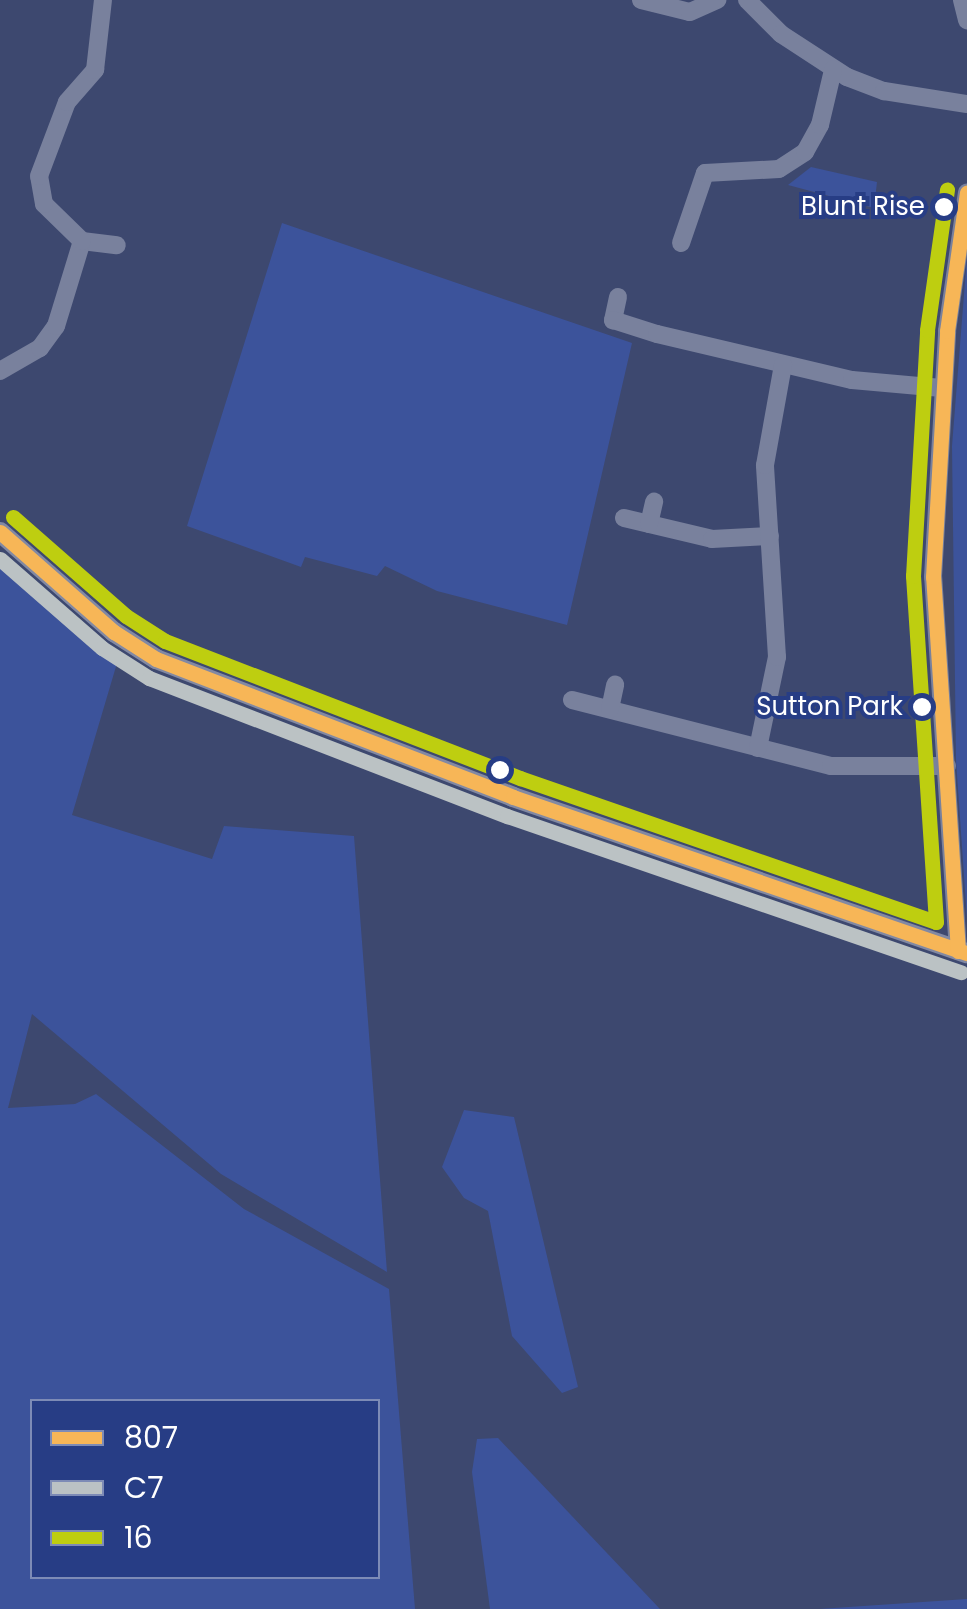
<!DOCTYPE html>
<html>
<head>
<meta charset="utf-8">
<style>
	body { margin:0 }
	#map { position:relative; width:967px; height:1609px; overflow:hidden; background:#3d486f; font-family:Poppins,sans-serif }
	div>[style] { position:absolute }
	.green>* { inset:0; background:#3c539b }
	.minor>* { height:18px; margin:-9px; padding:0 9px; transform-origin:9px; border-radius:9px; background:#79819d }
	.major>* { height:20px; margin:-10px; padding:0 10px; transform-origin:10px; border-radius:10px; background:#8289a3 }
	.bus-1>* { height:15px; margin:-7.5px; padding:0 7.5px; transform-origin:7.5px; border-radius:7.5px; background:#f7b657 }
	.bus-2>* { height:15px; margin:-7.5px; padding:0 7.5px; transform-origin:7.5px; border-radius:7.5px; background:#bbc2c4 }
	.bus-3>* { height:15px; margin:-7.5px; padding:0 7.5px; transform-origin:7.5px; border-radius:7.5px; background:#bece10 }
	.dots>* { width:28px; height:28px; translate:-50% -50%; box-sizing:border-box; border:5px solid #273d85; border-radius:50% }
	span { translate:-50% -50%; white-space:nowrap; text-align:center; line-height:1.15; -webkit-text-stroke:8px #273d85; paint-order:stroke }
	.bus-label { font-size:26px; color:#fff }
	.right { translate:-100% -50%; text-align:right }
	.legend { position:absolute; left:30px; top:1399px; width:350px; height:180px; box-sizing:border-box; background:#273d85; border:2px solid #7d8bb6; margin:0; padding:12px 18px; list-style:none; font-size:30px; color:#fff }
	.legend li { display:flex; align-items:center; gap:20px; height:50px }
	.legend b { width:50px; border:2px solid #7d8bb6 }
</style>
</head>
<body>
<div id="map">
	<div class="green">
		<div style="clip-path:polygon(811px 167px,877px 182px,874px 208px,788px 185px)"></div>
		<div style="clip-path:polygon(282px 223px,632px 343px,567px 625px,437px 591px,385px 566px,377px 576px,305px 557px,301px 567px,187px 526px)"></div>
		<div style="clip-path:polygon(967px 257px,967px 919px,956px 760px,952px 446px)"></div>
		<div style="clip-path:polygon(evenodd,0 558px,120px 653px,72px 815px,212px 859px,224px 826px,354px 836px,387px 1272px,221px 1174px,32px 1014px,8px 1108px,75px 1104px,96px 1094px,244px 1209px,389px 1289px,415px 1609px,0 1609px,0 558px,32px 1402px,378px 1402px,378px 1576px,32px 1576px,32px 1402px)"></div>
		<div style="clip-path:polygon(464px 1110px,514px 1117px,578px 1387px,562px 1393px,512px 1336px,488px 1211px,464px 1198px,442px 1167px)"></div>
		<div style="clip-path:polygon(498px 1438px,660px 1609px,490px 1609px,472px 1472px,477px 1439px)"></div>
		<div style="clip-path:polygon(967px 1599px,967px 1609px,819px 1609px)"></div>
	</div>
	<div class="minor">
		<div style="left:641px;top:0;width:50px;rotate:13.8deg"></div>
		<div style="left:690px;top:12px;width:30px;rotate:-24deg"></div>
		<div style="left:747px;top:0;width:48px;rotate:45deg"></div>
		<div style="left:781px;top:34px;width:79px;rotate:33.1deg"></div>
		<div style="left:847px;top:77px;width:40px;rotate:21deg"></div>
		<div style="left:884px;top:91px;width:84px;rotate:8.9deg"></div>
		<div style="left:962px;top:0;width:21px;rotate:76deg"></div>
		<div style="left:82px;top:241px;width:35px;rotate:7deg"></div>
		<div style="left:681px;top:243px;width:74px;rotate:-71.1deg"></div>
		<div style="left:705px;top:173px;width:74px;rotate:-3.1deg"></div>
		<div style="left:779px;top:169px;width:31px;rotate:-33deg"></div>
		<div style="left:805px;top:152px;width:31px;rotate:-61deg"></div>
		<div style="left:820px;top:125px;width:57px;rotate:-76.7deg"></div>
		<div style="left:618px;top:297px;width:24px;rotate:102deg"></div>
		<div style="left:613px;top:320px;width:46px;rotate:17.7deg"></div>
		<div style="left:657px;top:334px;width:200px;rotate:13.3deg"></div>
		<div style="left:852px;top:380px;width:90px;rotate:5.1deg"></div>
		<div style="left:0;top:371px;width:46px;rotate:-29.9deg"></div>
		<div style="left:40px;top:348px;width:27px;rotate:-54deg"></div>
		<div style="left:56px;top:326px;width:89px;rotate:-73deg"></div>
		<div style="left:82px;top:241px;width:53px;rotate:-135.8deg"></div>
		<div style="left:44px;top:204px;width:28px;rotate:-100deg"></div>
		<div style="left:39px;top:176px;width:79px;rotate:-69.3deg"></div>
		<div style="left:67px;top:102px;width:43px;rotate:-48.8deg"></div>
		<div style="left:95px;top:70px;width:70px;rotate:-83.5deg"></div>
		<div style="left:624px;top:518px;width:90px;rotate:13.4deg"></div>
		<div style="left:712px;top:539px;width:58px;rotate:-3deg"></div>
		<div style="left:649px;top:524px;width:23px;rotate:-77deg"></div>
		<div style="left:572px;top:700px;width:267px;rotate:14.3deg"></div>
		<div style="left:831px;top:766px;width:116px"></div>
		<div style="left:610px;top:709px;width:25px;rotate:-78deg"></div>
		<div style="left:758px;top:748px;width:93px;rotate:-78.2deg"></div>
		<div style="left:777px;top:657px;width:192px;rotate:-93.6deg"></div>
		<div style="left:765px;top:465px;width:102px;rotate:-79.8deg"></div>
		<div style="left:958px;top:951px;width:375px;rotate:-93.8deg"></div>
		<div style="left:933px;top:577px;width:246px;rotate:-86.7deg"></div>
		<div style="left:947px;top:331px;width:140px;rotate:-81.8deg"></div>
	</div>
	<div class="major">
		<div style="left:0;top:532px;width:152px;rotate:41.3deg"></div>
		<div style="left:114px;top:632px;width:50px;rotate:32.7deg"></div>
		<div style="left:156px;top:659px;width:383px;rotate:21.1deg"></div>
		<div style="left:513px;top:797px;width:480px;rotate:19deg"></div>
	</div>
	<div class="bus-1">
		<div style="left:0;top:532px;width:152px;rotate:41.3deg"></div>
		<div style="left:114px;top:632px;width:50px;rotate:32.7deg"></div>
		<div style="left:156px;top:659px;width:383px;rotate:21.1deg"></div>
		<div style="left:513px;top:797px;width:480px;rotate:19deg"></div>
		<div style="left:958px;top:951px;width:375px;rotate:-93.8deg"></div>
		<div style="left:933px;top:577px;width:246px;rotate:-86.7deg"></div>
		<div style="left:947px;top:331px;width:140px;rotate:-81.8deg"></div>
	</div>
	<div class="bus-2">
		<div style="left:0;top:559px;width:135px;rotate:41.1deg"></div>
		<div style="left:102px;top:648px;width:56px;rotate:32.6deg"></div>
		<div style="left:149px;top:678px;width:384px;rotate:21.1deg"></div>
		<div style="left:507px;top:816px;width:480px;rotate:19deg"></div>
	</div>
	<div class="bus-3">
		<div style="left:13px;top:517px;width:150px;rotate:41.2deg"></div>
		<div style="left:126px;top:616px;width:46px;rotate:32.7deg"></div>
		<div style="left:165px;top:641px;width:381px;rotate:21.1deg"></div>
		<div style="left:520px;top:778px;width:440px;rotate:19.1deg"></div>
		<div style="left:936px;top:922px;width:347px;rotate:-93.8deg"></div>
		<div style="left:913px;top:576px;width:246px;rotate:-86.7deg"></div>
		<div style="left:927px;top:330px;width:142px;rotate:-81.9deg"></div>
	</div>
	<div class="dots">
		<div style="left:944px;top:207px;background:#fff"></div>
		<div style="left:922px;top:707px;background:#fff"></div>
		<div style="left:500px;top:770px;background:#fff"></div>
	</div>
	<div class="bus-label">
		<span class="right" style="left:925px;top:207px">Blunt Rise</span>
		<span class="right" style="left:903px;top:707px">Sutton Park</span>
	</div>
	<ul class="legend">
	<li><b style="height:12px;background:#f7b657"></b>807</li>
	<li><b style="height:12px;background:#bbc2c4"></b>C7</li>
	<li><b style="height:12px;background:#bece10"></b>16</li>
	</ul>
</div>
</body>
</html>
